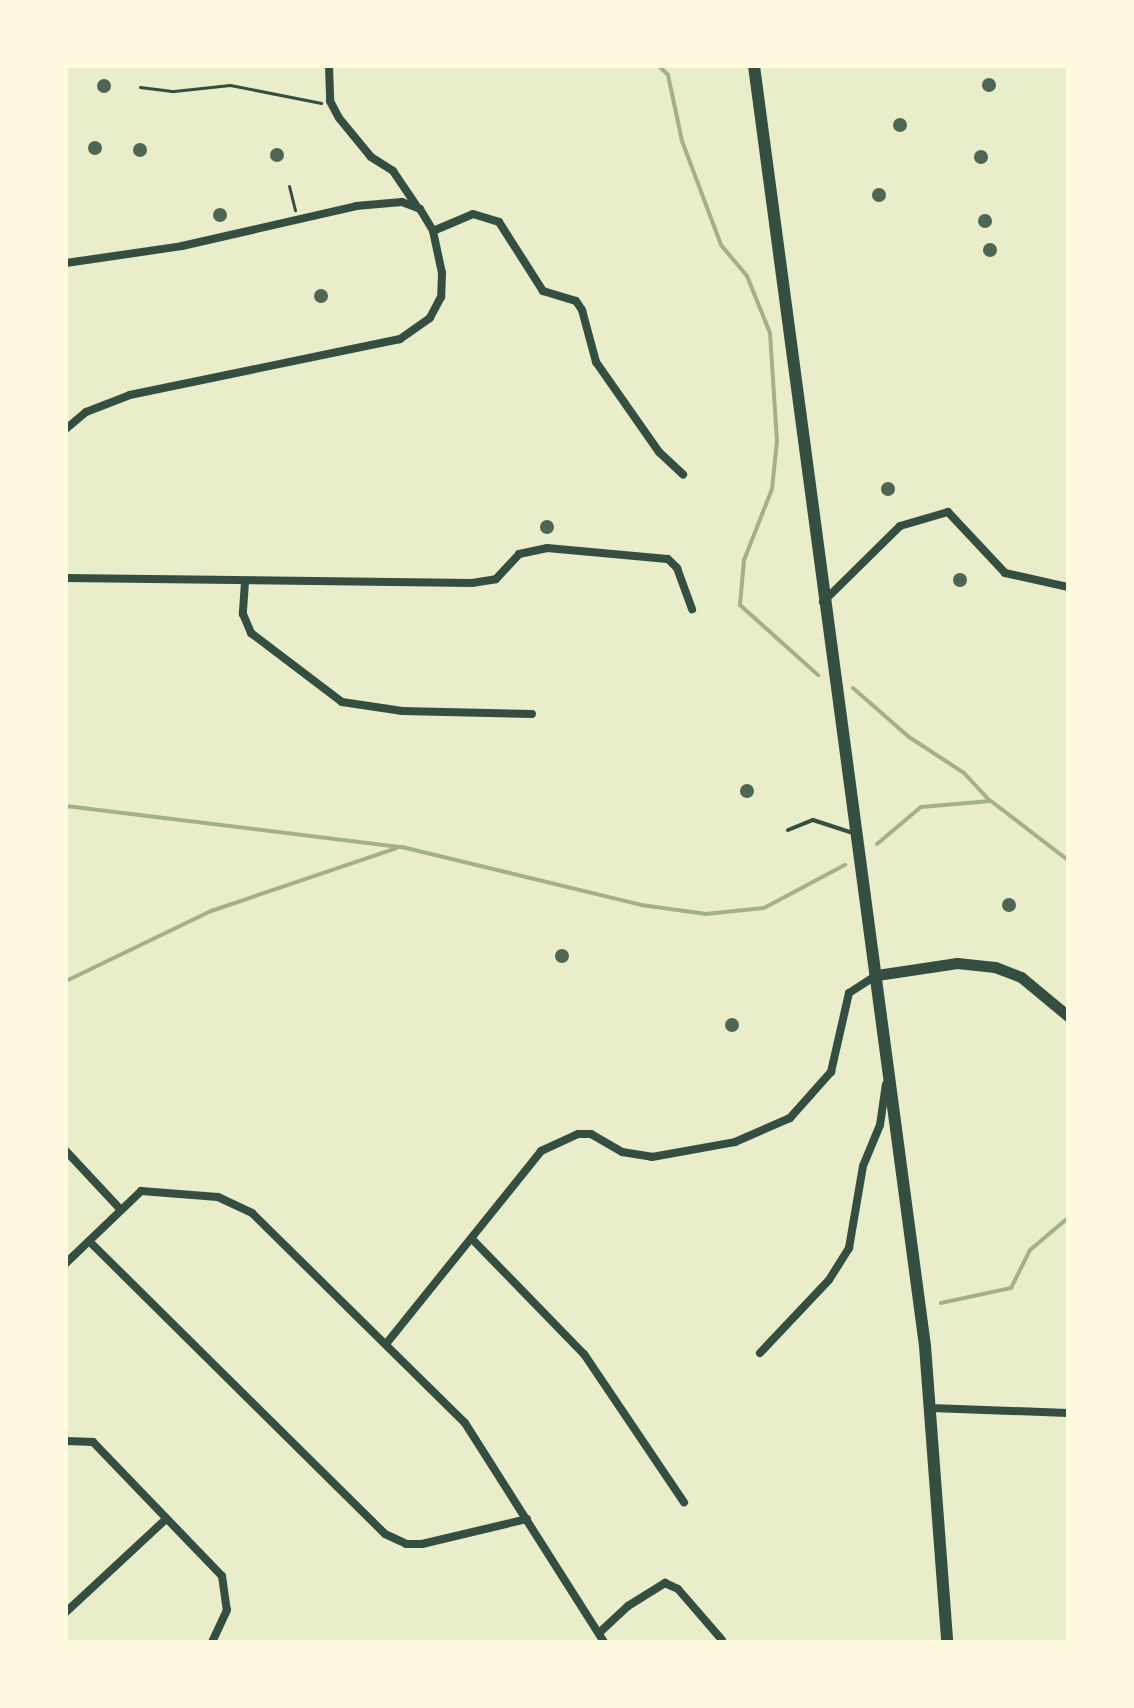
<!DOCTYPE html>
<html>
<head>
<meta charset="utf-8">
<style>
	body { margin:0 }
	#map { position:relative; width:1134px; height:1708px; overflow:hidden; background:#e9edc9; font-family:"Roboto Serif",serif }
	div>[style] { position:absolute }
	.stream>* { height:4px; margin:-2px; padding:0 2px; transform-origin:2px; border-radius:2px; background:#a3b18a }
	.building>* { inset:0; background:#4f6655 }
	.round { border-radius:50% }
	.path>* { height:3px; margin:-1.5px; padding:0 1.5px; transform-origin:1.5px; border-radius:1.5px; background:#344e41 }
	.service>* { height:4px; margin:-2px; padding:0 2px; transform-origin:2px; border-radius:2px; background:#344e41 }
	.minor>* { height:8px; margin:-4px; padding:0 4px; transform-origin:4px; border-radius:4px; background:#344e41 }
	.tertiary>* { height:11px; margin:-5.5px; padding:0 5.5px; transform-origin:5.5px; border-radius:5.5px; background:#344e41 }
	.secondary>* { height:12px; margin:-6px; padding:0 6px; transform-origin:6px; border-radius:6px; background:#344e41 }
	span { translate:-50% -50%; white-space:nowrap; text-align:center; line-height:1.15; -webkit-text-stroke:8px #fefae0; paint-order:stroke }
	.frame { position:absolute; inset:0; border:68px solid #fefae0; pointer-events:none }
</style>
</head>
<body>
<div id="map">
	<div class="stream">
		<div style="left:659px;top:66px;width:13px;rotate:45deg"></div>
		<div style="left:668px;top:75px;width:67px;rotate:78deg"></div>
		<div style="left:682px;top:141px;width:111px;rotate:69.4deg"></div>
		<div style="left:721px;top:245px;width:40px;rotate:50deg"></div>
		<div style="left:747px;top:276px;width:61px;rotate:68deg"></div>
		<div style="left:770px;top:333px;width:108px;rotate:86.3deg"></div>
		<div style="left:777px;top:441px;width:48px;rotate:95.9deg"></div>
		<div style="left:772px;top:489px;width:76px;rotate:111.5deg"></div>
		<div style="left:744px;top:560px;width:45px;rotate:95.1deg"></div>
		<div style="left:740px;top:605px;width:105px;rotate:41.9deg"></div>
		<div style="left:853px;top:688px;width:74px;rotate:41.2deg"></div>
		<div style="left:909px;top:737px;width:66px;rotate:33.2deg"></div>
		<div style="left:964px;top:773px;width:37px;rotate:47deg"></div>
		<div style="left:66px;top:806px;width:338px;rotate:7deg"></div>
		<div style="left:402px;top:847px;width:246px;rotate:13.6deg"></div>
		<div style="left:641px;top:905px;width:66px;rotate:7.9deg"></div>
		<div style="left:706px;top:914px;width:58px;rotate:-5.9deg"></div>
		<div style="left:764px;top:908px;width:92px;rotate:-28deg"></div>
		<div style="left:877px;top:844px;width:57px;rotate:-40.1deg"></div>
		<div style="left:921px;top:807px;width:70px;rotate:-4.9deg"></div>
		<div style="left:991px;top:801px;width:97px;rotate:37.5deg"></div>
		<div style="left:66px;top:981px;width:161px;rotate:-25.8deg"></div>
		<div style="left:211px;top:911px;width:196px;rotate:-18.7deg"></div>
		<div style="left:941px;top:1303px;width:72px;rotate:-12.1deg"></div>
		<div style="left:1011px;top:1288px;width:42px;rotate:-63.4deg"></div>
		<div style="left:1030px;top:1250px;width:50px;rotate:-40.1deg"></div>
	</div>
	<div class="building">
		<div class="round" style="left:982px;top:78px;width:14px;height:14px"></div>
		<div class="round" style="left:97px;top:79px;width:14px;height:14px"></div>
		<div class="round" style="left:893px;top:118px;width:14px;height:14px"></div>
		<div class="round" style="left:88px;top:141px;width:14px;height:14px"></div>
		<div class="round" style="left:133px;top:143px;width:14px;height:14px"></div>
		<div class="round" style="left:270px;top:148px;width:14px;height:14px"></div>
		<div class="round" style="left:974px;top:150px;width:14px;height:14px"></div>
		<div class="round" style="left:872px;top:188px;width:14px;height:14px"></div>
		<div class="round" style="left:213px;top:208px;width:14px;height:14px"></div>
		<div class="round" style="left:978px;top:214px;width:14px;height:14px"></div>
		<div class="round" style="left:983px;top:243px;width:14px;height:14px"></div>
		<div class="round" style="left:314px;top:289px;width:14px;height:14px"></div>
		<div class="round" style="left:881px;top:482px;width:14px;height:14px"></div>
		<div class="round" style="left:540px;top:520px;width:14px;height:14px"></div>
		<div class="round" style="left:953px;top:573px;width:14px;height:14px"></div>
		<div class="round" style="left:740px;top:784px;width:14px;height:14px"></div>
		<div class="round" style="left:1002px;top:898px;width:14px;height:14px"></div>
		<div class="round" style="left:555px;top:949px;width:14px;height:14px"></div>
		<div class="round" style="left:725px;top:1018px;width:14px;height:14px"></div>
	</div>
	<div class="path">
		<div style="left:140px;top:87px;width:34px;rotate:7deg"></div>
		<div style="left:174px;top:91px;width:56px;rotate:-6.1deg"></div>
		<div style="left:230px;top:85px;width:93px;rotate:11.2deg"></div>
		<div style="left:289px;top:186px;width:25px;rotate:76deg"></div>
	</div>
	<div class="service">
		<div style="left:788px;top:830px;width:27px;rotate:-22deg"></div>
		<div style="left:813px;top:820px;width:42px;rotate:18deg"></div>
	</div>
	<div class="minor">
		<div style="left:329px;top:66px;width:35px;rotate:88deg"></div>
		<div style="left:330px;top:101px;width:19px;rotate:62deg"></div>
		<div style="left:339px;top:118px;width:50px;rotate:50.6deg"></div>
		<div style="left:371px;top:157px;width:26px;rotate:32deg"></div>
		<div style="left:393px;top:171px;width:41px;rotate:55.9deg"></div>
		<div style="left:433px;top:231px;width:43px;rotate:-23deg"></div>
		<div style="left:473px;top:214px;width:27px;rotate:17deg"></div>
		<div style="left:499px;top:222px;width:82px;rotate:57.5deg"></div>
		<div style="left:543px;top:291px;width:34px;rotate:17deg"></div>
		<div style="left:576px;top:301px;width:11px;rotate:56deg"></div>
		<div style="left:582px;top:310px;width:54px;rotate:74.9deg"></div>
		<div style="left:596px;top:362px;width:110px;rotate:55deg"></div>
		<div style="left:659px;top:452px;width:33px;rotate:43deg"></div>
		<div style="left:66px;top:263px;width:117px;rotate:-8.3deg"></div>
		<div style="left:182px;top:246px;width:179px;rotate:-12.9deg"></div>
		<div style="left:356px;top:206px;width:46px;rotate:-5deg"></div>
		<div style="left:402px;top:202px;width:19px;rotate:21deg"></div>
		<div style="left:420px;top:209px;width:26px;rotate:59deg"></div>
		<div style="left:433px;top:231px;width:43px;rotate:77.9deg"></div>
		<div style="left:442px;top:273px;width:24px;rotate:92deg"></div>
		<div style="left:441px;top:297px;width:24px;rotate:118deg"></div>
		<div style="left:430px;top:318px;width:37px;rotate:145deg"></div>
		<div style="left:400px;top:339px;width:276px;rotate:168.3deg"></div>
		<div style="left:130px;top:395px;width:47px;rotate:158.9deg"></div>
		<div style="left:86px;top:412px;width:26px;rotate:140deg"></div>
		<div style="left:66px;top:578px;width:406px;rotate:0.7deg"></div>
		<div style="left:472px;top:583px;width:24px;rotate:-9deg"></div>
		<div style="left:496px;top:579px;width:34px;rotate:-47deg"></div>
		<div style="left:519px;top:554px;width:29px;rotate:-12deg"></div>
		<div style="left:547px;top:548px;width:121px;rotate:5.2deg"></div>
		<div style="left:668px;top:559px;width:13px;rotate:45deg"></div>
		<div style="left:677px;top:568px;width:44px;rotate:69.9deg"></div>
		<div style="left:245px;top:582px;width:32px;rotate:94deg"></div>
		<div style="left:243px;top:614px;width:21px;rotate:67deg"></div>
		<div style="left:251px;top:633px;width:114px;rotate:37.2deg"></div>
		<div style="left:342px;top:702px;width:61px;rotate:8.5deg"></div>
		<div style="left:402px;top:711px;width:130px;rotate:1.3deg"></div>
		<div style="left:823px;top:602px;width:108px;rotate:-44.6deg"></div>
		<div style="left:900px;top:526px;width:50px;rotate:-16.3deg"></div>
		<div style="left:948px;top:512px;width:83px;rotate:46.9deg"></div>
		<div style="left:1005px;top:573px;width:65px;rotate:12.5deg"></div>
		<div style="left:66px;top:1151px;width:79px;rotate:47deg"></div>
		<div style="left:472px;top:1239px;width:161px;rotate:45.8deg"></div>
		<div style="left:584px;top:1354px;width:179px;rotate:56deg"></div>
		<div style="left:89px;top:1241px;width:416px;rotate:44.7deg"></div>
		<div style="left:385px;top:1534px;width:23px;rotate:25deg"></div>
		<div style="left:406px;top:1544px;width:16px"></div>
		<div style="left:422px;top:1544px;width:108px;rotate:-13.4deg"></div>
		<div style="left:66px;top:1263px;width:104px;rotate:-43.8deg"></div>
		<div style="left:141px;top:1191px;width:77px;rotate:4.5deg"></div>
		<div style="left:218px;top:1197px;width:38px;rotate:25deg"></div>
		<div style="left:252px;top:1213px;width:299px;rotate:44.6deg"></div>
		<div style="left:465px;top:1423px;width:259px;rotate:57.6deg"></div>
		<div style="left:386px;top:1344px;width:248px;rotate:-51.2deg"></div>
		<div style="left:541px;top:1151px;width:41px;rotate:-24.7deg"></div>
		<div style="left:578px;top:1134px;width:13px"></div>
		<div style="left:591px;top:1134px;width:36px;rotate:30deg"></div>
		<div style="left:622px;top:1152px;width:30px;rotate:9deg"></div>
		<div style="left:652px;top:1157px;width:84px;rotate:-10.2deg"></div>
		<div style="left:735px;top:1142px;width:60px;rotate:-23.6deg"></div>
		<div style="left:790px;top:1118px;width:62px;rotate:-48.3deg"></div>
		<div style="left:831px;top:1072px;width:81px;rotate:-77.2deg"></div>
		<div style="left:849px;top:993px;width:33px;rotate:-33deg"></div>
		<div style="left:760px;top:1353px;width:100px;rotate:-46.6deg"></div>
		<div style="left:829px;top:1280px;width:38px;rotate:-58deg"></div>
		<div style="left:849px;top:1248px;width:83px;rotate:-80.3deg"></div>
		<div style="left:863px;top:1166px;width:44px;rotate:-67.5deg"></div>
		<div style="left:880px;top:1125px;width:41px;rotate:-81.7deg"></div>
		<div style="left:931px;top:1408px;width:137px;rotate:2.1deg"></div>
		<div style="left:66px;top:1441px;width:27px;rotate:2deg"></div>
		<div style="left:93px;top:1442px;width:186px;rotate:46.1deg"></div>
		<div style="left:222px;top:1576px;width:34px;rotate:82deg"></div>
		<div style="left:227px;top:1610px;width:35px;rotate:115deg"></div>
		<div style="left:66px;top:1612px;width:137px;rotate:-42.9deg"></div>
		<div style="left:599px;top:1633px;width:40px;rotate:-43deg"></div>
		<div style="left:628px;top:1606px;width:44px;rotate:-31.9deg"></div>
		<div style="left:665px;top:1583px;width:14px;rotate:25deg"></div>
		<div style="left:678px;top:1589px;width:67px;rotate:49.2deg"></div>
	</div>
	<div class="tertiary">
		<div style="left:877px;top:975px;width:81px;rotate:-8.5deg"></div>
		<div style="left:957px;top:963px;width:38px;rotate:6deg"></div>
		<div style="left:995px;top:967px;width:28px;rotate:21deg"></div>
		<div style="left:1021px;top:977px;width:61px;rotate:39.7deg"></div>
	</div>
	<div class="secondary">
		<div style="left:754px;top:66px;width:1291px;rotate:82.39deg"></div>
		<div style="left:925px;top:1346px;width:297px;rotate:85.7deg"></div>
	</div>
	<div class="frame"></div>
</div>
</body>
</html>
